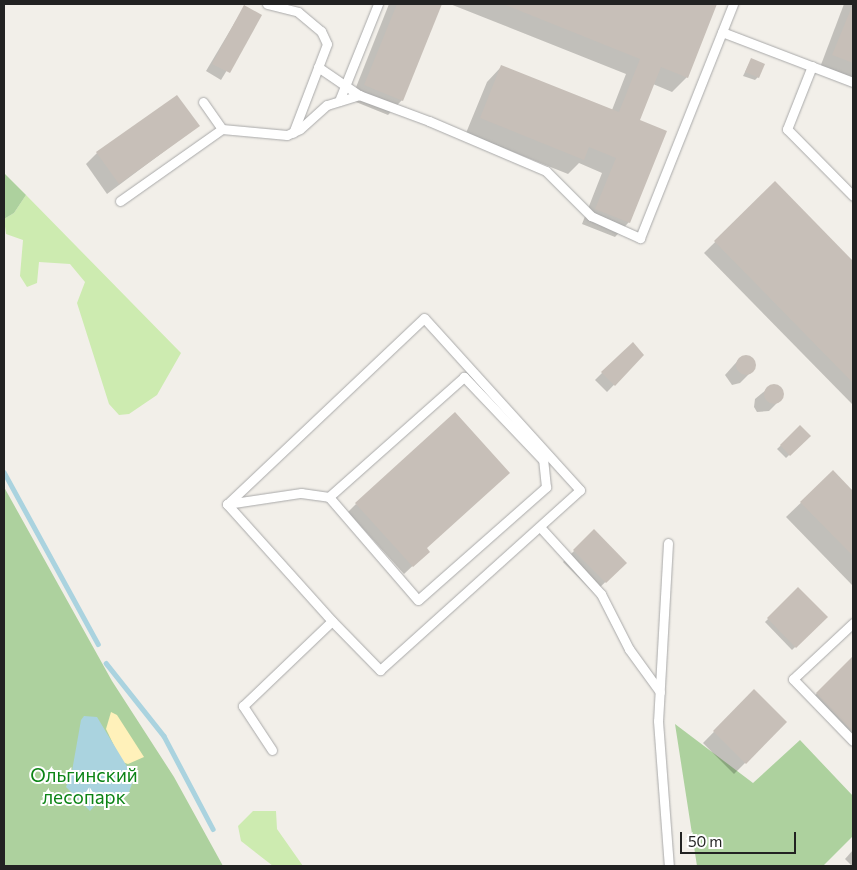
<!DOCTYPE html>
<html>
<head>
<meta charset="utf-8">
<style>
	body { margin:0 }
	#map { position:relative; width:857px; height:870px; overflow:hidden; background:#f2efe9; font-family:Commissioner,sans-serif }
	div>[style] { position:absolute }
	.grass>* { inset:0; background:#cdebb0 }
	.forest>* { inset:0; background:#add19e }
	.sand>* { inset:0; background:#fff1ba }
	.water>* { inset:0; background:#aad3df }
	.shadow>* { inset:0; background:#0003 }
	.stream>* { height:4.5px; margin:-2.25px; padding:0 2.25px; transform-origin:2.25px; border-radius:2.25px; background:#aad3df }
	.building>* { inset:0; background:#c7bfb8 }
	.round { border-radius:50% }
	.roads { filter:drop-shadow(0 0 1px #a9a9a9) drop-shadow(0 0 1px #a9a9a9) }
	.lane>* { height:9px; margin:-4.5px; padding:0 4.5px; transform-origin:4.5px; border-radius:4.5px; background:#fff }
	span { translate:-50% -50%; white-space:nowrap; text-align:center; line-height:1.15; -webkit-text-stroke:4px #fff; paint-order:stroke }
	.park-label { font-size:19px; color:#0c8416 }
	.frame { position:absolute; inset:0; border:5px solid #222; pointer-events:none }
	.scale { position:absolute; left:680px; top:832px; width:116px; height:22px; box-sizing:border-box; border:2px solid #222; border-top:0; padding-left:6px; font-size:15px; line-height:18px; white-space:nowrap; color:#222; -webkit-text-stroke:4px #fff; paint-order:stroke }
</style>
</head>
<body>
<div id="map">
	<div class="grass">
		<div style="clip-path:polygon(26px 195px,181px 353px,157px 395px,129px 414px,119px 415px,109px 404px,77px 303px,85px 282px,70px 264px,39px 262px,37px 283px,27px 287px,20px 276px,23px 240px,6px 234px,4px 219px,14px 213px)"></div>
		<div style="clip-path:polygon(253px 811px,276px 811px,277px 829px,303px 866px,273px 866px,241px 841px,238px 826px)"></div>
	</div>
	<div class="forest">
		<div style="clip-path:polygon(4px 173px,26px 195px,14px 213px,4px 219px)"></div>
		<div style="clip-path:polygon(4px 487px,112px 681px,174px 777px,223px 866px,4px 866px)"></div>
		<div style="clip-path:polygon(675px 724px,753px 783px,800px 740px,853px 796px,853px 836px,823px 866px,697px 866px)"></div>
	</div>
	<div class="sand">
		<div style="clip-path:polygon(111px 712px,117px 715px,144px 757px,128px 764px,122px 762px,106px 729px)"></div>
	</div>
	<div class="water">
		<div style="clip-path:polygon(84px 716px,97px 717px,134px 778px,129px 792px,102px 807px,95px 805px,90px 811px,66px 787px,72px 771px,81px 720px)"></div>
	</div>
	<div class="shadow">
		<div style="clip-path:polygon(389px 4px,441px 4px,402px 100px,388px 115px,351px 100px)"></div>
		<div style="clip-path:polygon(450px 4px,716px 4px,687px 77px,672px 92px,653px 84px,639px 121px,629px 222px,615px 237px,582px 224px,602px 173px,579px 163px,568px 174px,466px 133px,487px 82px,501px 67px,612px 110px,626px 74px)"></div>
		<div style="clip-path:polygon(844px 4px,853px 4px,853px 83px,819px 70px)"></div>
		<div style="clip-path:polygon(244px 7px,260px 16px,221px 80px,206px 71px)"></div>
		<div style="clip-path:polygon(751px 60px,758px 77px,755px 80px,743px 76px)"></div>
		<div style="clip-path:polygon(198px 126px,107px 194px,86px 164px,97px 153px)"></div>
		<div style="clip-path:polygon(775px 183px,853px 262px,853px 405px,704px 253px)"></div>
		<div style="clip-path:polygon(643px 355px,607px 392px,595px 380px,602px 373px)"></div>
		<div style="clip-path:polygon(747px 356px,754px 365px,751px 372px,740px 383px,732px 385px,725px 375px,741px 357px)"></div>
		<div style="clip-path:polygon(772px 385px,782px 391px,780px 400px,769px 411px,757px 412px,754px 407px,755px 399px)"></div>
		<div style="clip-path:polygon(800px 427px,809px 436px,786px 458px,777px 449px)"></div>
		<div style="clip-path:polygon(833px 472px,853px 493px,853px 586px,786px 517px)"></div>
		<div style="clip-path:polygon(356px 504px,426px 549px,420px 559px,404px 574px,348px 512px)"></div>
		<div style="clip-path:polygon(594px 531px,625px 563px,594px 593px,563px 562px)"></div>
		<div style="clip-path:polygon(798px 589px,826px 617px,792px 650px,765px 622px)"></div>
		<div style="clip-path:polygon(853px 658px,853px 746px,809px 701px)"></div>
		<div style="clip-path:polygon(754px 691px,786px 722px,734px 774px,703px 743px)"></div>
		<div style="clip-path:polygon(853px 850px,853px 866px,852px 866px,845px 859px)"></div>
	</div>
	<div class="stream">
		<div style="left:4px;top:472px;width:196px;rotate:61.3deg"></div>
		<div style="left:106px;top:663px;width:93px;rotate:51.5deg"></div>
		<div style="left:164px;top:736px;width:105px;rotate:62.2deg"></div>
	</div>
	<div class="building">
		<div style="clip-path:polygon(397px 4px,442px 4px,403px 101px,364px 85px)"></div>
		<div style="clip-path:polygon(503px 4px,717px 4px,688px 78px,661px 67px,640px 120px,667px 131px,630px 223px,595px 209px,616px 158px,589px 147px,584px 160px,480px 118px,501px 65px,619px 112px,640px 59px)"></div>
		<div style="clip-path:polygon(853px 4px,853px 63px,832px 55px)"></div>
		<div style="clip-path:polygon(244px 5px,262px 15px,230px 73px,212px 64px)"></div>
		<div style="clip-path:polygon(751px 58px,765px 64px,759px 78px,745px 72px)"></div>
		<div style="clip-path:polygon(177px 95px,200px 126px,119px 184px,96px 152px)"></div>
		<div style="clip-path:polygon(775px 181px,853px 261px,853px 383px,714px 241px)"></div>
		<div style="clip-path:polygon(633px 342px,644px 355px,615px 386px,601px 372px)"></div>
		<div class="round" style="left:736px;top:355px;width:20px;height:20px"></div>
		<div class="round" style="left:764px;top:384px;width:20px;height:20px"></div>
		<div style="clip-path:polygon(455px 412px,510px 473px,427px 548px,430px 552px,413px 567px,355px 503px)"></div>
		<div style="clip-path:polygon(800px 425px,811px 436px,790px 456px,780px 445px)"></div>
		<div style="clip-path:polygon(833px 470px,853px 491px,853px 556px,800px 502px)"></div>
		<div style="clip-path:polygon(594px 529px,627px 563px,606px 583px,573px 550px)"></div>
		<div style="clip-path:polygon(798px 587px,828px 617px,796px 648px,767px 618px)"></div>
		<div style="clip-path:polygon(853px 656px,853px 732px,816px 693px)"></div>
		<div style="clip-path:polygon(754px 689px,787px 722px,746px 764px,713px 731px)"></div>
	</div>
	<div class="roads">
		<div class="lane">
			<div style="left:267px;top:4px;width:32px;rotate:14deg"></div>
			<div style="left:298px;top:12px;width:30px;rotate:40deg"></div>
			<div style="left:321px;top:31px;width:14px;rotate:65deg"></div>
			<div style="left:327px;top:44px;width:95px;rotate:110.9deg"></div>
			<div style="left:722px;top:32px;width:140px;rotate:20.9deg"></div>
			<div style="left:812px;top:66px;width:68px;rotate:111.6deg"></div>
			<div style="left:787px;top:129px;width:94px;rotate:45.4deg"></div>
			<div style="left:318px;top:67px;width:50px;rotate:34.3deg"></div>
			<div style="left:359px;top:95px;width:75px;rotate:20.4deg"></div>
			<div style="left:429px;top:121px;width:127px;rotate:23.1deg"></div>
			<div style="left:546px;top:171px;width:64px;rotate:45deg"></div>
			<div style="left:591px;top:216px;width:54px;rotate:24.2deg"></div>
			<div style="left:640px;top:238px;width:252px;rotate:-68.3deg"></div>
			<div style="left:339px;top:101px;width:105px;rotate:-68.1deg"></div>
			<div style="left:222px;top:129px;width:65px;rotate:5.3deg"></div>
			<div style="left:287px;top:135px;width:14px;rotate:-25deg"></div>
			<div style="left:300px;top:129px;width:36px;rotate:-42deg"></div>
			<div style="left:327px;top:105px;width:34px;rotate:-17deg"></div>
			<div style="left:120px;top:201px;width:125px;rotate:-35.2deg"></div>
			<div style="left:222px;top:129px;width:33px;rotate:-125deg"></div>
			<div style="left:227px;top:504px;width:75px;rotate:-8.5deg"></div>
			<div style="left:301px;top:493px;width:28px;rotate:8deg"></div>
			<div style="left:329px;top:497px;width:136px;rotate:49.2deg"></div>
			<div style="left:418px;top:600px;width:171px;rotate:-41.4deg"></div>
			<div style="left:546px;top:487px;width:27px;rotate:-96deg"></div>
			<div style="left:543px;top:460px;width:115px;rotate:-133.6deg"></div>
			<div style="left:464px;top:377px;width:181px;rotate:138.4deg"></div>
			<div style="left:540px;top:527px;width:91px;rotate:47.7deg"></div>
			<div style="left:601px;top:594px;width:62px;rotate:63deg"></div>
			<div style="left:629px;top:649px;width:53px;rotate:54.2deg"></div>
			<div style="left:668px;top:543px;width:178px;rotate:93.2deg"></div>
			<div style="left:658px;top:721px;width:145px;rotate:85.7deg"></div>
			<div style="left:853px;top:623px;width:82px;rotate:137deg"></div>
			<div style="left:793px;top:679px;width:86px;rotate:45.9deg"></div>
			<div style="left:272px;top:750px;width:53px;rotate:-123.4deg"></div>
			<div style="left:243px;top:706px;width:123px;rotate:-43.7deg"></div>
			<div style="left:332px;top:621px;width:69px;rotate:45.6deg"></div>
			<div style="left:380px;top:670px;width:269px;rotate:-42deg"></div>
			<div style="left:580px;top:490px;width:232px;rotate:-132.2deg"></div>
			<div style="left:424px;top:318px;width:271px;rotate:136.6deg"></div>
			<div style="left:227px;top:504px;width:157px;rotate:48.1deg"></div>
		</div>
	</div>
	<div class="park-label">
		<span style="left:84px;top:786px">Ольгинский<br>лесопарк</span>
	</div>
	<div class="frame"></div>
	<div class="scale">50 m</div>
</div>
</body>
</html>
